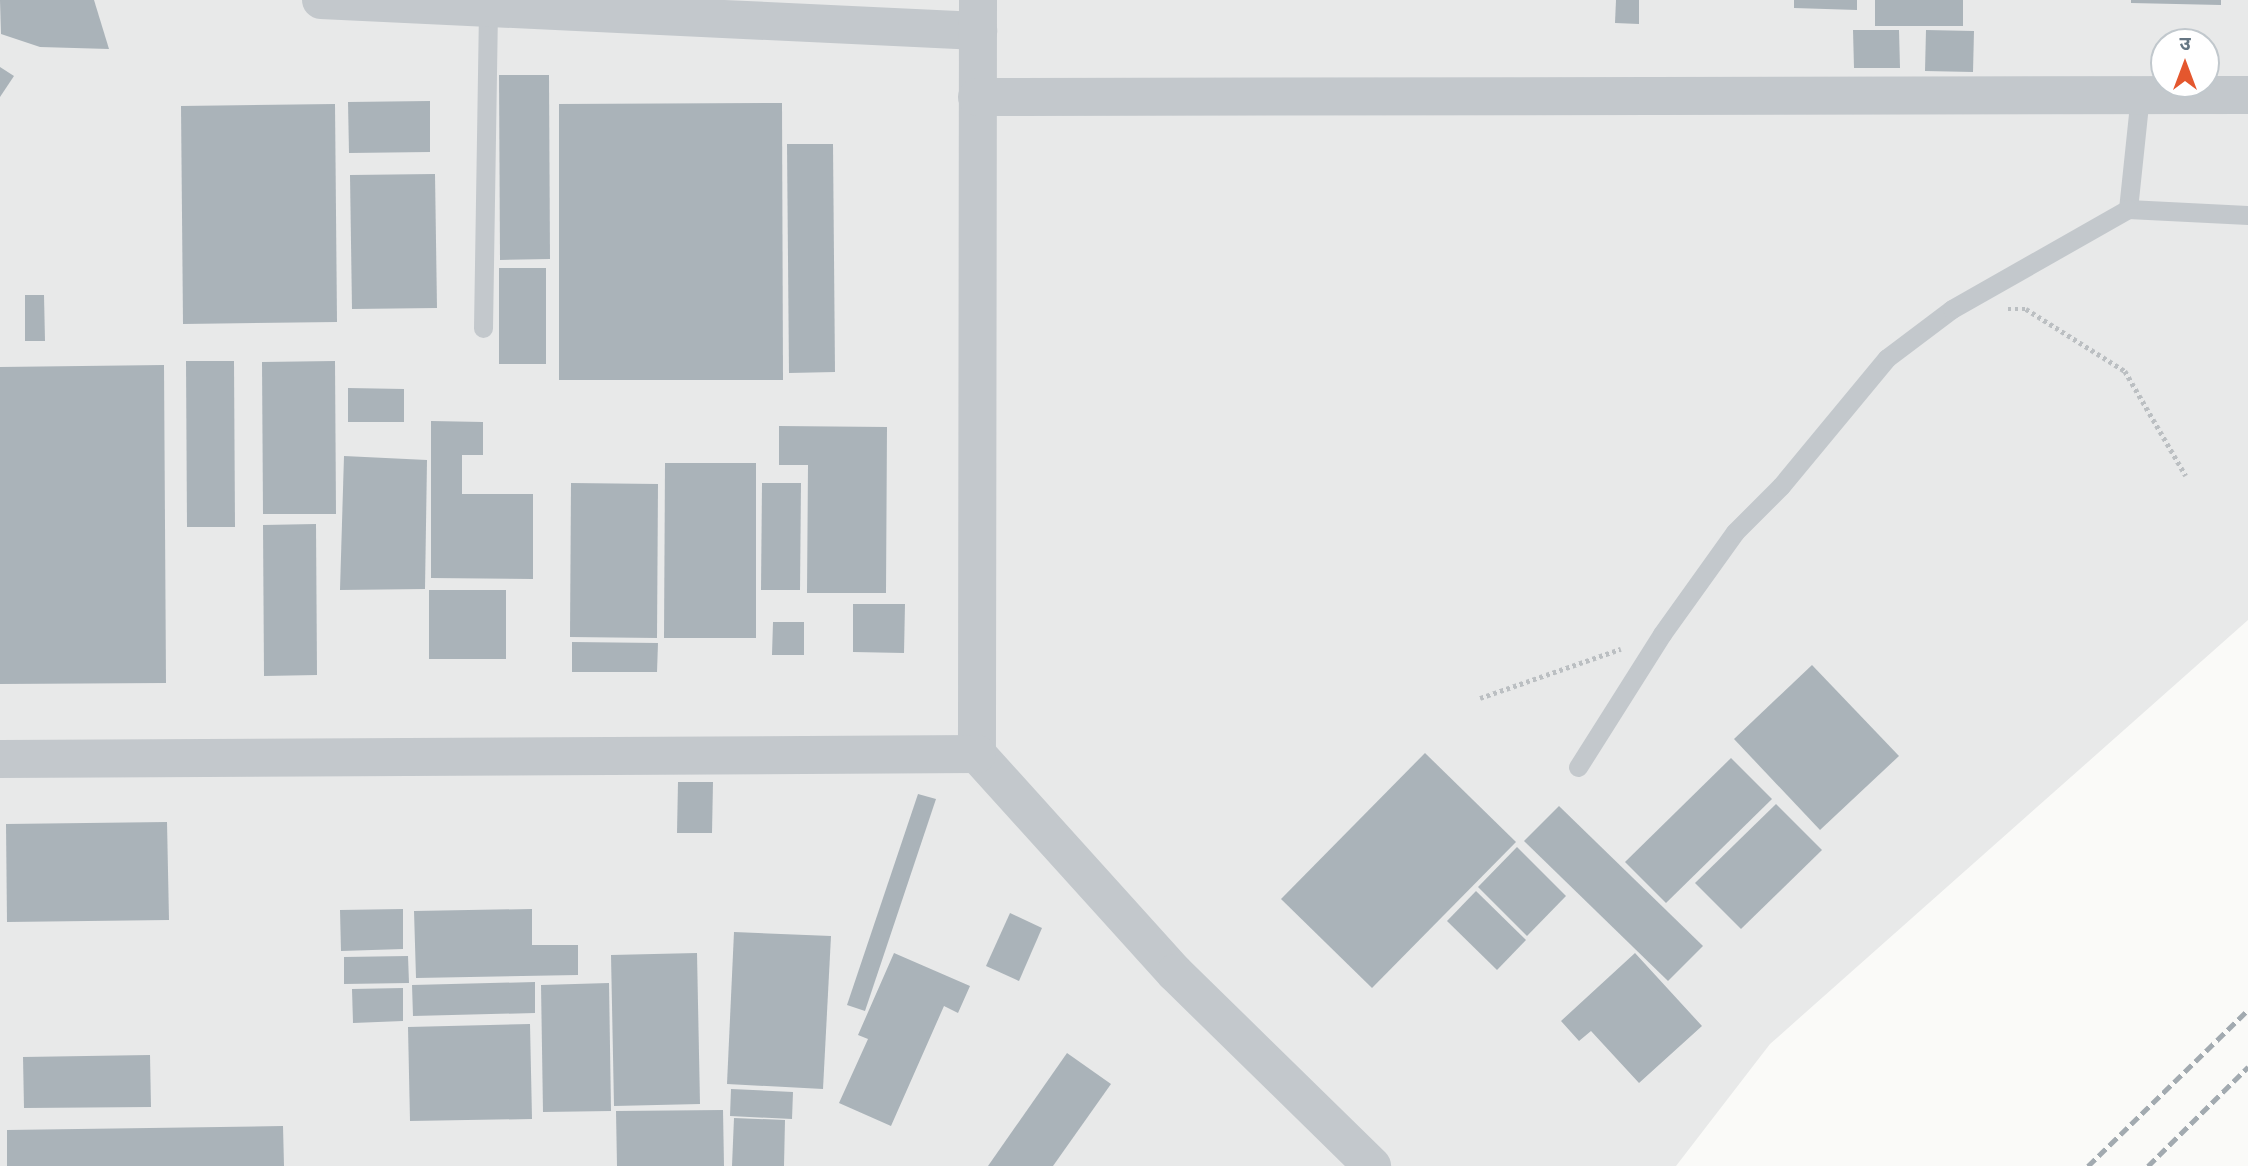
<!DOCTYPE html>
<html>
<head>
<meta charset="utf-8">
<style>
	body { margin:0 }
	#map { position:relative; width:2248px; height:1166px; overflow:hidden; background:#fafaf8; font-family:"Work Sans","Noto Sans Devanagari",sans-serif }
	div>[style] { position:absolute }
	.built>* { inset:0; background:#e8e9e9 }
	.building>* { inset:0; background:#aab3b9 }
	.path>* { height:4.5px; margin-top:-2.25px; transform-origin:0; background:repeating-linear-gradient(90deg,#bbbfc2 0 3.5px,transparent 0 7px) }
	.service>* { height:19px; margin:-9.5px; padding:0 9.5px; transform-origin:9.5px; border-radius:9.5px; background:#c3c8cc }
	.minor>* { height:38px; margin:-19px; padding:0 19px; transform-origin:19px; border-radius:19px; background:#c3c8cc }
	.rail>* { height:5px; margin-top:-2.5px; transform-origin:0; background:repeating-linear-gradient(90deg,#a2aab0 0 10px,transparent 0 15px) }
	span { translate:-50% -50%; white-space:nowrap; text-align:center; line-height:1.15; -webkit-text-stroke:7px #fff; paint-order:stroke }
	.north { position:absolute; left:2150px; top:28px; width:70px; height:70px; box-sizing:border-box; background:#fff; border:2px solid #c1c8cd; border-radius:50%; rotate:0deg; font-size:19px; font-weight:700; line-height:28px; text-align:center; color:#657683 }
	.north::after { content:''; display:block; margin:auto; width:24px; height:32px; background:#e4572e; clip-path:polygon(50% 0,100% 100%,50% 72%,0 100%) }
</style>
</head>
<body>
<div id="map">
	<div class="built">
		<div style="clip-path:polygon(evenodd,0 0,2248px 0,2248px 620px,1770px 1044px,1676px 1166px,0 1166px,0 0,2164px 42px,2206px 42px,2206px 84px,2164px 84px,2164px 42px)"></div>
	</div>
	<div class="building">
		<div style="clip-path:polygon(0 0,94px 0,109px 49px,40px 47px,1px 34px)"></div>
		<div style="clip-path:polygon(1616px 0,1639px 0,1639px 24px,1615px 23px)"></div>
		<div style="clip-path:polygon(1794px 0,1857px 0,1857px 10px,1794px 8px)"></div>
		<div style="clip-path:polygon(1875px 0,1963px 0,1963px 26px,1875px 26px)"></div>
		<div style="clip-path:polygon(2131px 0,2221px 0,2221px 5px,2131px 3px)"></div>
		<div style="clip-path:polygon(1853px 30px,1899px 30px,1900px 68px,1854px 68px)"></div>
		<div style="clip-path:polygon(1926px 30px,1974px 31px,1973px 72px,1925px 71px)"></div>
		<div style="clip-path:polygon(0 67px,14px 76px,0 97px)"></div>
		<div style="clip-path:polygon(499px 75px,549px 75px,550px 259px,500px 260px)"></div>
		<div style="clip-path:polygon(430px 101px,430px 152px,349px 153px,348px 102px)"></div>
		<div style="clip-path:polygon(782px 103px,783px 380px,559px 380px,559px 104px)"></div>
		<div style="clip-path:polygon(335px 104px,337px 322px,183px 324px,181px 106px)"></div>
		<div style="clip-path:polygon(787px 144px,833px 144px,835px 372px,789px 373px)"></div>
		<div style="clip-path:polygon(435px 174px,437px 308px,352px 309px,350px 175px)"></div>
		<div style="clip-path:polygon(499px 268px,546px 268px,546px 364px,499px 364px)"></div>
		<div style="clip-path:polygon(25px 295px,44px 295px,45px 341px,25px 341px)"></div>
		<div style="clip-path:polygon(186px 361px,234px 361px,235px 527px,187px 527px)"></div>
		<div style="clip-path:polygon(335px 361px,336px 514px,263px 514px,262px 362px)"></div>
		<div style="clip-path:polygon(164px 365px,166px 683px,0 684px,0 367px)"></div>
		<div style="clip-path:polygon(348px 388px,404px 389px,404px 422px,348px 422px)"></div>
		<div style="clip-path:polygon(431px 421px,483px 422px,483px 455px,462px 455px,462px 494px,533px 494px,533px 579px,431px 578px)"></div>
		<div style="clip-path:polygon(779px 426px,887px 427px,886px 593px,807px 593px,808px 465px,779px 465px)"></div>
		<div style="clip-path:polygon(344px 456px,427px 460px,425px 589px,340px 590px)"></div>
		<div style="clip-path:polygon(665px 463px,756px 463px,756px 638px,664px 638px)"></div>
		<div style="clip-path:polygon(571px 483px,658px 484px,657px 638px,570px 637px)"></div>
		<div style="clip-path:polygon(762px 483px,801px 483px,800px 590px,761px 590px)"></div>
		<div style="clip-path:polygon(316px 524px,317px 675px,264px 676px,263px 525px)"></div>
		<div style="clip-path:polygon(429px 590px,506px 590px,506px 659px,429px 659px)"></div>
		<div style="clip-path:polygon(853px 604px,905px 604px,904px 653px,853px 652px)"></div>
		<div style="clip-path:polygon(773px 622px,804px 622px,804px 655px,772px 655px)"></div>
		<div style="clip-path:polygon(572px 642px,658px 643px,657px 672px,572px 672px)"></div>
		<div style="clip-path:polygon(1812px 665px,1899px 756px,1820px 830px,1734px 739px)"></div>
		<div style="clip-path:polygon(1425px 753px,1516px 842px,1372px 988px,1281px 899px)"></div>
		<div style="clip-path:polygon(1731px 758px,1772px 799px,1666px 903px,1625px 862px)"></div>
		<div style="clip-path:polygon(678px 782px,713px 782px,712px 833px,677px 833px)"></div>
		<div style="clip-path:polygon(918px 794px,936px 799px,865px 1011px,847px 1005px)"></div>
		<div style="clip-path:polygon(1776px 804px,1822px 850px,1741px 929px,1695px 883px)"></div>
		<div style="clip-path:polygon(1559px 806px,1703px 946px,1668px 981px,1524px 841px)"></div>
		<div style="clip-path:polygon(167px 822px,169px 920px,7px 922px,6px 824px)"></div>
		<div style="clip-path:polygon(1517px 847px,1566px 896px,1527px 936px,1478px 887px)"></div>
		<div style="clip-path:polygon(1476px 891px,1526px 940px,1497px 970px,1447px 921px)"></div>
		<div style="clip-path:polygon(403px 909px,403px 949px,341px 951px,340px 910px)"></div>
		<div style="clip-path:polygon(532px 909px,532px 945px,578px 945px,578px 975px,416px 978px,414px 911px)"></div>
		<div style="clip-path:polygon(1010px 913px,1042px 928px,1019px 981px,986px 966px)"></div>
		<div style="clip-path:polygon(734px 932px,831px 936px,823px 1089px,727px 1084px)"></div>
		<div style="clip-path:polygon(697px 953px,700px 1104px,614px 1106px,611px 955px)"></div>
		<div style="clip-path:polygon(894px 953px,970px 986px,958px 1013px,944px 1006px,891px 1126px,839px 1103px,868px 1039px,858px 1035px)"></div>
		<div style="clip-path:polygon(1635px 953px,1702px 1026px,1639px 1083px,1591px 1031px,1579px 1041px,1561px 1021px)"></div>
		<div style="clip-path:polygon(408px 956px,409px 983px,344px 984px,344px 957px)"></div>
		<div style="clip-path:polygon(535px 982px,535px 1013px,413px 1016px,412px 985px)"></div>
		<div style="clip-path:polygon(609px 983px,611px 1111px,543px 1112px,541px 985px)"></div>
		<div style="clip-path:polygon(403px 988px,403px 1021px,353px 1023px,352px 989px)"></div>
		<div style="clip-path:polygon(530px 1024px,532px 1119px,410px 1121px,408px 1027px)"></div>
		<div style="clip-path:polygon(1067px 1053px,1111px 1084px,1053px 1166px,988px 1166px)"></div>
		<div style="clip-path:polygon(150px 1055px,151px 1107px,24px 1108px,23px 1057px)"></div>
		<div style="clip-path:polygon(731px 1089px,793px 1092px,792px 1119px,730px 1116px)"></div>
		<div style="clip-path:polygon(723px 1110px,724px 1166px,617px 1166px,616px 1111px)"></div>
		<div style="clip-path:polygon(734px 1118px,785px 1120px,784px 1166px,732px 1166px)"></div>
		<div style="clip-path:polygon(283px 1126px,284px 1166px,7px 1166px,7px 1130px)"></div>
	</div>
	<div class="path">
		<div style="left:2008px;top:309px;width:18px"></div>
		<div style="left:2026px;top:309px;width:117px;rotate:32.1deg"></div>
		<div style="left:2125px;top:371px;width:121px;rotate:59.8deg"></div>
		<div style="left:1480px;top:698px;width:149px;rotate:-19.2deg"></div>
	</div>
	<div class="service">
		<div style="left:2140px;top:95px;width:115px;rotate:96deg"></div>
		<div style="left:2128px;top:209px;width:120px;rotate:2.9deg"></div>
		<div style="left:483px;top:328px;width:320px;rotate:-89.1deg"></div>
		<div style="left:1578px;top:767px;width:157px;rotate:-57.7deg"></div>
		<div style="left:1662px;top:634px;width:125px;rotate:-54.4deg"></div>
		<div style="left:1735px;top:532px;width:65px;rotate:-45deg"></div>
		<div style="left:1781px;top:486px;width:166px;rotate:-50.4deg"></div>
		<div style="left:1887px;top:358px;width:81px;rotate:-37deg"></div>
		<div style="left:1952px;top:309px;width:202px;rotate:-29.6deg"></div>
	</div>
	<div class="minor">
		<div style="left:321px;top:0;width:658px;rotate:2.7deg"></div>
		<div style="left:978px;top:0;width:754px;rotate:90.08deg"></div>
		<div style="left:977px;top:754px;width:295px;rotate:47.9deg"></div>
		<div style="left:1175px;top:973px;width:276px;rotate:44.4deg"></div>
		<div style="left:977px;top:97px;width:1271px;rotate:-0.09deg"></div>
		<div style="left:0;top:759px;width:977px;rotate:-0.29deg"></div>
	</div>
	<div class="rail">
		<div style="left:2088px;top:1166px;width:223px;rotate:-44.3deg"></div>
		<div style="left:2148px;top:1166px;width:141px;rotate:-44.7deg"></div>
	</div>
	<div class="north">उ</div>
</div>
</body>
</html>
